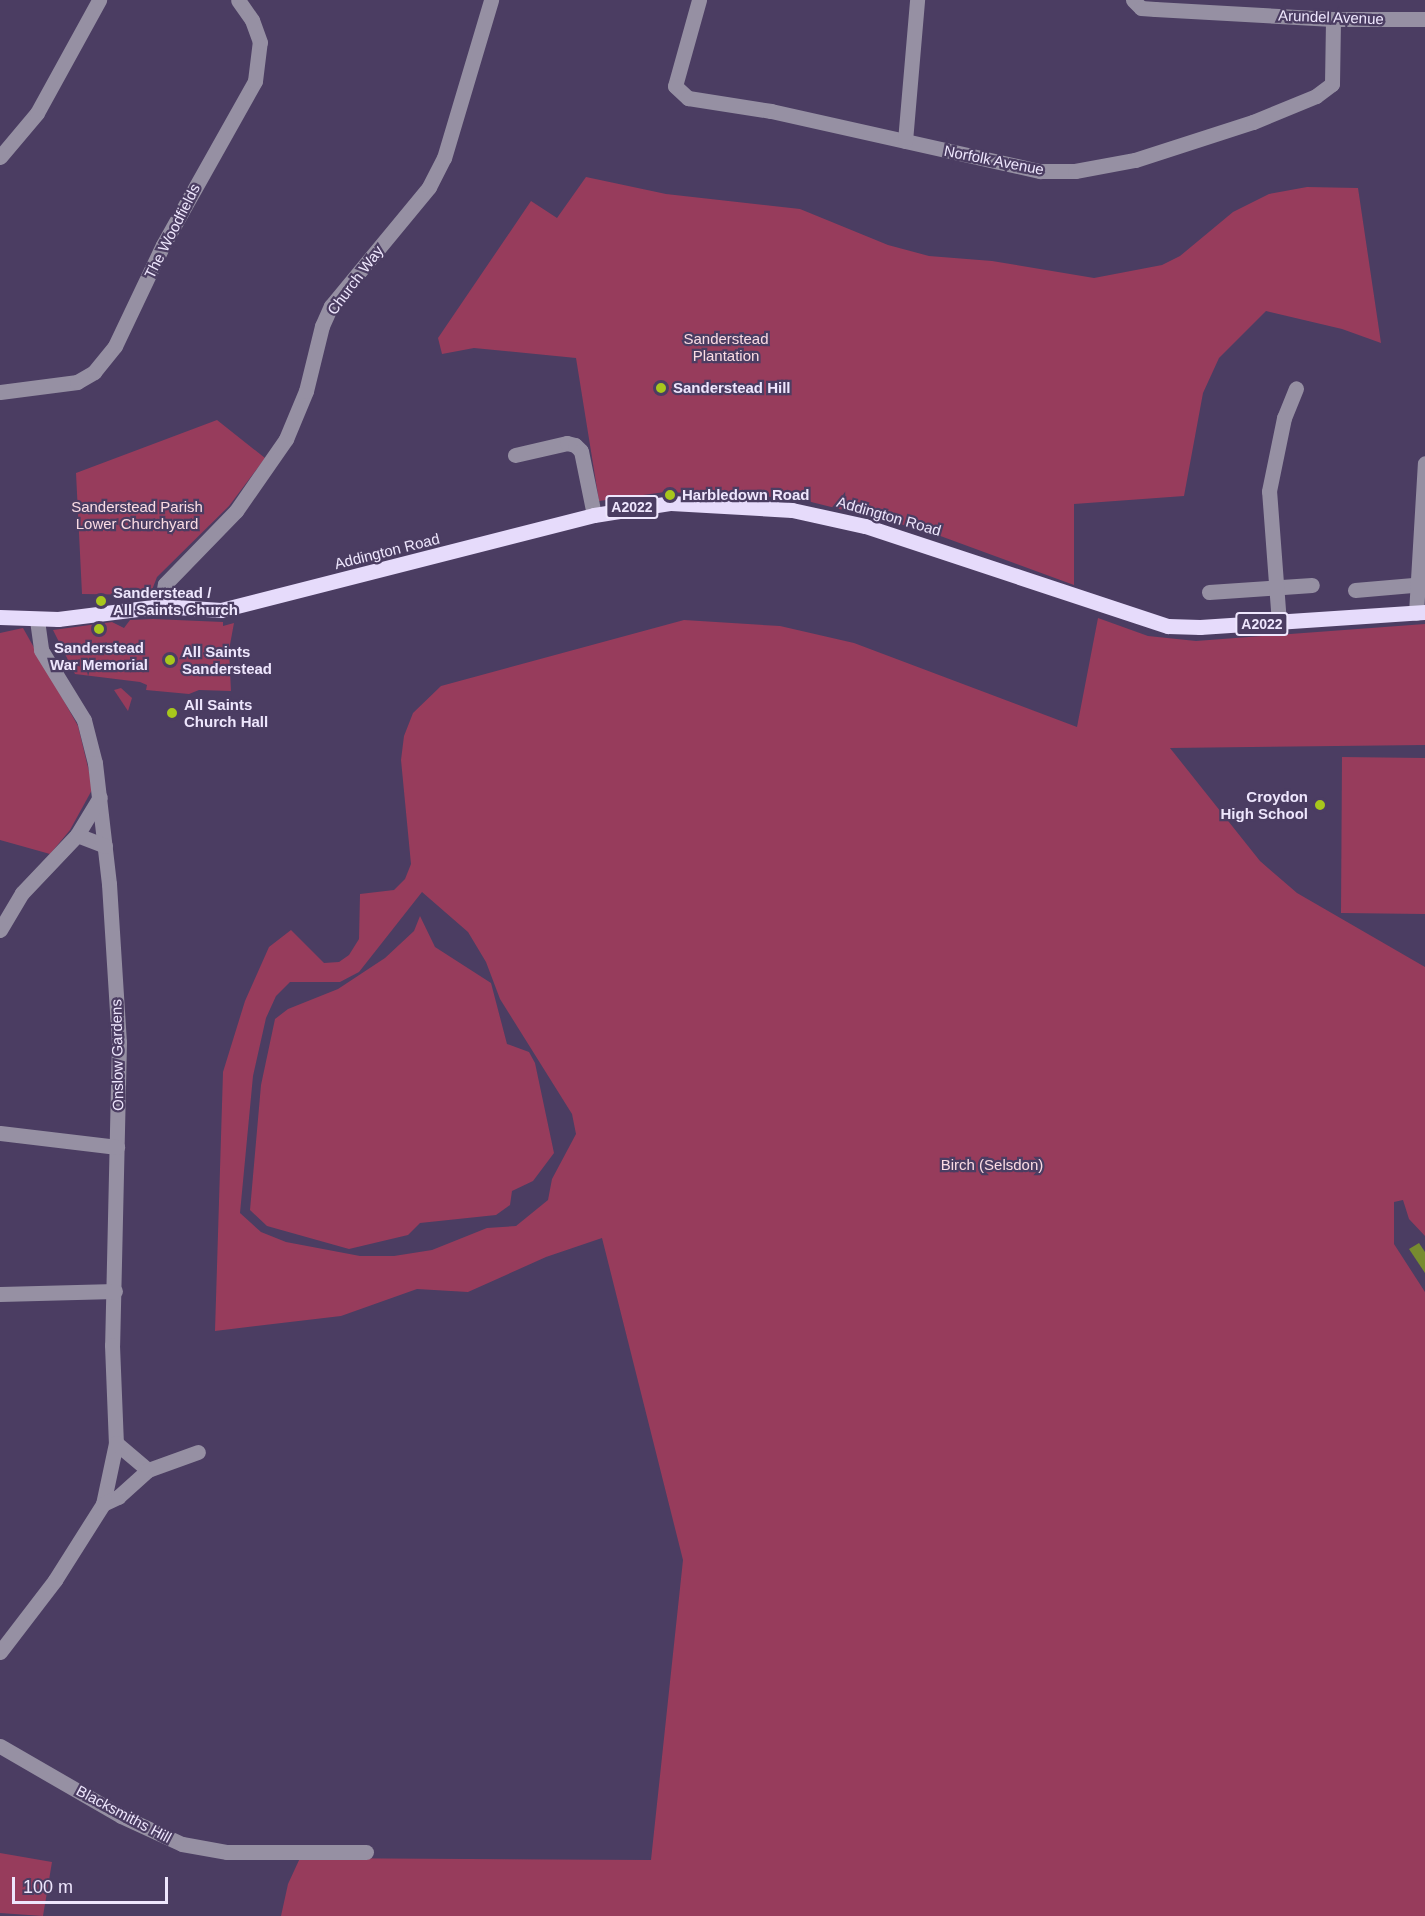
<!DOCTYPE html>
<html>
<head>
<meta charset="utf-8">
<style>
	body { margin:0 }
	#map { position:relative; width:1425px; height:1916px; overflow:hidden; background:#4b3d62; font-family:Arial,sans-serif }
	div>[style] { position:absolute }
	.green>* { inset:0; background:#973c5c }
	.water>* { inset:0; background:#778b2f }
	.minor>* { height:15px; margin:-7.5px; padding:0 7.5px; transform-origin:7.5px; border-radius:7.5px; background:#9690a3 }
	.major>* { height:15px; margin:-7.5px; padding:0 7.5px; transform-origin:7.5px; border-radius:7.5px; background:#e6dbfb }
	.dots>* { width:16px; height:16px; translate:-50% -50%; box-sizing:border-box; border:3px solid #4b3d62; border-radius:50% }
	span { translate:-50% -50%; white-space:nowrap; text-align:center; line-height:1.15; -webkit-text-stroke:4.5px #4b3d62; paint-order:stroke }
	.shield-label span { padding:2px 4px; background:#4b3d62; border:2px solid; border-radius:4px; -webkit-text-stroke-width:0 }
	.shield-label { font-size:14px; color:#eee6fd; font-weight:700 }
	.street-label { font-size:15px; color:#eee6fd }
	.park-label { font-size:15px; color:#fadbe3 }
	.poi-label { font-size:15px; color:#eee6fd; font-weight:700 }
	.left { translate:0 -50%; text-align:left }
	.right { translate:-100% -50%; text-align:right }
	.scale { position:absolute; left:12px; top:1877px; width:156px; height:27px; box-sizing:border-box; border:3px solid #eee6fd; border-top:0; padding-left:8px; font-size:18px; line-height:21px; white-space:nowrap; color:#eee6fd; -webkit-text-stroke:4px #4b3d62; paint-order:stroke }
</style>
</head>
<body>
<div id="map">
	<div class="green">
		<div style="clip-path:polygon(586px 177px,666px 194px,800px 209px,888px 245px,929px 256px,992px 261px,1094px 278px,1162px 265px,1180px 256px,1233px 212px,1269px 194px,1307px 187px,1358px 188px,1381px 343px,1342px 329px,1266px 311px,1219px 358px,1203px 393px,1184px 496px,1074px 504px,1074px 585px,924px 530px,795px 498px,665px 492px,599px 501px,576px 358px,474px 348px,442px 354px,438px 338px,531px 201px,557px 218px)"></div>
		<div style="clip-path:polygon(217px 420px,265px 458px,229px 506px,157px 577px,150px 595px,82px 594px,76px 473px)"></div>
		<div style="clip-path:polygon(evenodd,1098px 618px,1148px 636px,1196px 641px,1425px 624px,1425px 745px,1170px 748px,1260px 861px,1297px 893px,1425px 967px,1425px 1236px,1409px 1219px,1403px 1200px,1394px 1202px,1394px 1244px,1425px 1292px,1425px 1916px,281px 1916px,288px 1884px,300px 1858px,651px 1860px,683px 1560px,602px 1238px,546px 1257px,468px 1292px,417px 1289px,341px 1316px,215px 1331px,223px 1072px,245px 1001px,269px 947px,291px 930px,324px 963px,339px 962px,349px 955px,359px 939px,360px 894px,394px 890px,405px 879px,411px 864px,401px 760px,404px 736px,413px 713px,441px 686px,684px 620px,780px 626px,854px 643px,1077px 727px,1098px 618px,422px 892px,468px 932px,486px 962px,500px 999px,572px 1114px,576px 1134px,552px 1179px,548px 1200px,516px 1226px,487px 1228px,432px 1250px,394px 1256px,360px 1256px,286px 1242px,261px 1232px,240px 1213px,253px 1076px,266px 1018px,276px 996px,290px 982px,340px 982px,359px 972px,422px 892px)"></div>
		<div style="clip-path:polygon(153px 619px,223px 622px,223px 626px,234px 623px,229px 650px,231px 691px,199px 690px,189px 694px,146px 690px,147px 685px,140px 682px,75px 674px,53px 630px,112px 622px,124px 628px,130px 620px)"></div>
		<div style="clip-path:polygon(23px 628px,78px 726px,93px 788px,70px 830px,50px 854px,0 840px,0 633px)"></div>
		<div style="clip-path:polygon(121px 688px,132px 698px,128px 711px,114px 690px)"></div>
		<div style="clip-path:polygon(1342px 757px,1425px 758px,1425px 914px,1341px 913px)"></div>
		<div style="clip-path:polygon(420px 916px,435px 947px,491px 983px,507px 1044px,529px 1052px,535px 1063px,554px 1153px,533px 1181px,512px 1191px,510px 1205px,496px 1215px,420px 1223px,408px 1235px,349px 1249px,267px 1226px,250px 1210px,261px 1085px,275px 1019px,288px 1009px,338px 989px,385px 958px,414px 931px)"></div>
		<div style="clip-path:polygon(0 1853px,52px 1862px,43px 1916px,0 1913px)"></div>
	</div>
	<div class="water">
		<div style="clip-path:polygon(1419px 1243px,1425px 1252px,1425px 1273px,1409px 1249px)"></div>
	</div>
	<div class="minor">
		<div style="left:699px;top:0;width:89px;rotate:105.6deg"></div>
		<div style="left:675px;top:86px;width:18px;rotate:43deg"></div>
		<div style="left:688px;top:98px;width:84px;rotate:8.9deg"></div>
		<div style="left:771px;top:111px;width:276px;rotate:12.6deg"></div>
		<div style="left:1040px;top:171px;width:35px"></div>
		<div style="left:1075px;top:171px;width:61px;rotate:-10.4deg"></div>
		<div style="left:1135px;top:160px;width:124px;rotate:-17.9deg"></div>
		<div style="left:1253px;top:122px;width:68px;rotate:-22.4deg"></div>
		<div style="left:1316px;top:96px;width:20px;rotate:-37deg"></div>
		<div style="left:1332px;top:84px;width:65px;rotate:-89.1deg"></div>
		<div style="left:1133px;top:0;width:11px;rotate:45deg"></div>
		<div style="left:1141px;top:8px;width:14px;rotate:4deg"></div>
		<div style="left:1155px;top:9px;width:178px;rotate:3.2deg"></div>
		<div style="left:1333px;top:19px;width:92px"></div>
		<div style="left:905px;top:141px;width:142px;rotate:-85.1deg"></div>
		<div style="left:0;top:157px;width:57px;rotate:-49.9deg"></div>
		<div style="left:37px;top:113px;width:129px;rotate:-61.2deg"></div>
		<div style="left:0;top:392px;width:78px;rotate:-7.4deg"></div>
		<div style="left:77px;top:382px;width:20px;rotate:-30deg"></div>
		<div style="left:94px;top:372px;width:33px;rotate:-51deg"></div>
		<div style="left:115px;top:346px;width:112px;rotate:-64.6deg"></div>
		<div style="left:163px;top:245px;width:188px;rotate:-60.7deg"></div>
		<div style="left:255px;top:81px;width:39px;rotate:-83deg"></div>
		<div style="left:260px;top:42px;width:23px;rotate:-110deg"></div>
		<div style="left:252px;top:20px;width:24px;rotate:-125deg"></div>
		<div style="left:515px;top:455px;width:53px;rotate:-13deg"></div>
		<div style="left:567px;top:443px;width:8px;rotate:14deg"></div>
		<div style="left:575px;top:445px;width:8px;rotate:45deg"></div>
		<div style="left:581px;top:451px;width:65px;rotate:78.5deg"></div>
		<div style="left:1355px;top:590px;width:70px;rotate:-4.9deg"></div>
		<div style="left:1209px;top:592px;width:103px;rotate:-3.9deg"></div>
		<div style="left:161px;top:606px;width:22px;rotate:-80deg"></div>
		<div style="left:165px;top:584px;width:102px;rotate:-45.8deg"></div>
		<div style="left:236px;top:511px;width:88px;rotate:-55.2deg"></div>
		<div style="left:286px;top:439px;width:52px;rotate:-67.4deg"></div>
		<div style="left:306px;top:391px;width:67px;rotate:-76.2deg"></div>
		<div style="left:322px;top:326px;width:22px;rotate:-66deg"></div>
		<div style="left:331px;top:306px;width:154px;rotate:-50.5deg"></div>
		<div style="left:429px;top:187px;width:33px;rotate:-63deg"></div>
		<div style="left:444px;top:158px;width:165px;rotate:-73.4deg"></div>
		<div style="left:1416px;top:613px;width:150px;rotate:-86.6deg"></div>
		<div style="left:37px;top:620px;width:30px;rotate:82deg"></div>
		<div style="left:41px;top:650px;width:82px;rotate:58.4deg"></div>
		<div style="left:84px;top:720px;width:44px;rotate:75.7deg"></div>
		<div style="left:95px;top:763px;width:122px;rotate:83.4deg"></div>
		<div style="left:109px;top:884px;width:158px;rotate:86.4deg"></div>
		<div style="left:119px;top:1042px;width:303px;rotate:91.3deg"></div>
		<div style="left:112px;top:1345px;width:98px;rotate:87.7deg"></div>
		<div style="left:116px;top:1443px;width:62px;rotate:102deg"></div>
		<div style="left:1279px;top:623px;width:132px;rotate:-94.3deg"></div>
		<div style="left:1269px;top:491px;width:75px;rotate:-78.4deg"></div>
		<div style="left:1284px;top:418px;width:32px;rotate:-68deg"></div>
		<div style="left:77px;top:835px;width:30px;rotate:21deg"></div>
		<div style="left:0;top:930px;width:43px;rotate:-59.3deg"></div>
		<div style="left:22px;top:893px;width:80px;rotate:-46.5deg"></div>
		<div style="left:77px;top:835px;width:44px;rotate:-58.8deg"></div>
		<div style="left:0;top:1133px;width:118px;rotate:6.8deg"></div>
		<div style="left:0;top:1294px;width:115px;rotate:-1.5deg"></div>
		<div style="left:116px;top:1443px;width:42px;rotate:40.2deg"></div>
		<div style="left:0;top:1652px;width:91px;rotate:-52.6deg"></div>
		<div style="left:55px;top:1580px;width:90px;rotate:-57.7deg"></div>
		<div style="left:103px;top:1504px;width:17px;rotate:-25deg"></div>
		<div style="left:118px;top:1497px;width:40px;rotate:-42deg"></div>
		<div style="left:148px;top:1470px;width:53px;rotate:-19.8deg"></div>
		<div style="left:0;top:1746px;width:140px;rotate:30deg"></div>
		<div style="left:121px;top:1816px;width:67px;rotate:24.7deg"></div>
		<div style="left:182px;top:1844px;width:46px;rotate:10.1deg"></div>
		<div style="left:227px;top:1852px;width:139px"></div>
	</div>
	<div class="major">
		<div style="left:0;top:617px;width:58px;rotate:2deg"></div>
		<div style="left:58px;top:619px;width:104px;rotate:-7.2deg"></div>
		<div style="left:161px;top:606px;width:60px;rotate:3.8deg"></div>
		<div style="left:221px;top:610px;width:385px;rotate:-14.3deg"></div>
		<div style="left:594px;top:515px;width:78px;rotate:-8.9deg"></div>
		<div style="left:671px;top:503px;width:121px;rotate:3.3deg"></div>
		<div style="left:792px;top:510px;width:75px;rotate:12.4deg"></div>
		<div style="left:865px;top:526px;width:319px;rotate:18.3deg"></div>
		<div style="left:1168px;top:626px;width:32px;rotate:2deg"></div>
		<div style="left:1200px;top:627px;width:225px;rotate:-3.8deg"></div>
	</div>
	<div class="dots">
		<div style="left:661px;top:388px;background:#a8c71c"></div>
		<div style="left:670px;top:495px;background:#a8c71c"></div>
		<div style="left:101px;top:601px;background:#a8c71c"></div>
		<div style="left:99px;top:629px;background:#a8c71c"></div>
		<div style="left:170px;top:660px;background:#a8c71c"></div>
		<div style="left:172px;top:713px;background:#a8c71c"></div>
		<div style="left:1320px;top:805px;background:#a8c71c"></div>
	</div>
	<div class="shield-label">
		<span style="left:632px;top:507px">A2022</span>
		<span style="left:1262px;top:624px">A2022</span>
	</div>
	<div class="street-label">
		<span style="left:1331px;top:17px;rotate:2deg">Arundel Avenue</span>
		<span style="left:994px;top:160px;rotate:11deg">Norfolk Avenue</span>
		<span style="left:172px;top:231px;rotate:-63deg">The Woodfields</span>
		<span style="left:355px;top:280px;rotate:-53deg">Church Way</span>
		<span style="left:889px;top:516px;rotate:16deg">Addington Road</span>
		<span style="left:387px;top:551px;rotate:-14deg">Addington Road</span>
		<span style="left:117px;top:1055px;rotate:-91deg">Onslow Gardens</span>
		<span style="left:124px;top:1814px;rotate:28deg">Blacksmiths Hill</span>
	</div>
	<div class="park-label">
		<span style="left:726px;top:347px">Sanderstead<br>Plantation</span>
		<span style="left:137px;top:515px">Sanderstead Parish<br>Lower Churchyard</span>
		<span style="left:992px;top:1165px">Birch (Selsdon)</span>
	</div>
	<div class="poi-label">
		<span class="left" style="left:673px;top:388px">Sanderstead Hill</span>
		<span class="left" style="left:682px;top:495px">Harbledown Road</span>
		<span class="left" style="left:113px;top:601px">Sanderstead /<br>All Saints Church</span>
		<span style="left:99px;top:656px">Sanderstead<br>War Memorial</span>
		<span class="left" style="left:182px;top:660px">All Saints<br>Sanderstead</span>
		<span class="left" style="left:184px;top:713px">All Saints<br>Church Hall</span>
		<span class="right" style="left:1308px;top:805px">Croydon<br>High School</span>
	</div>
	<div class="scale">100 m</div>
</div>
</body>
</html>
